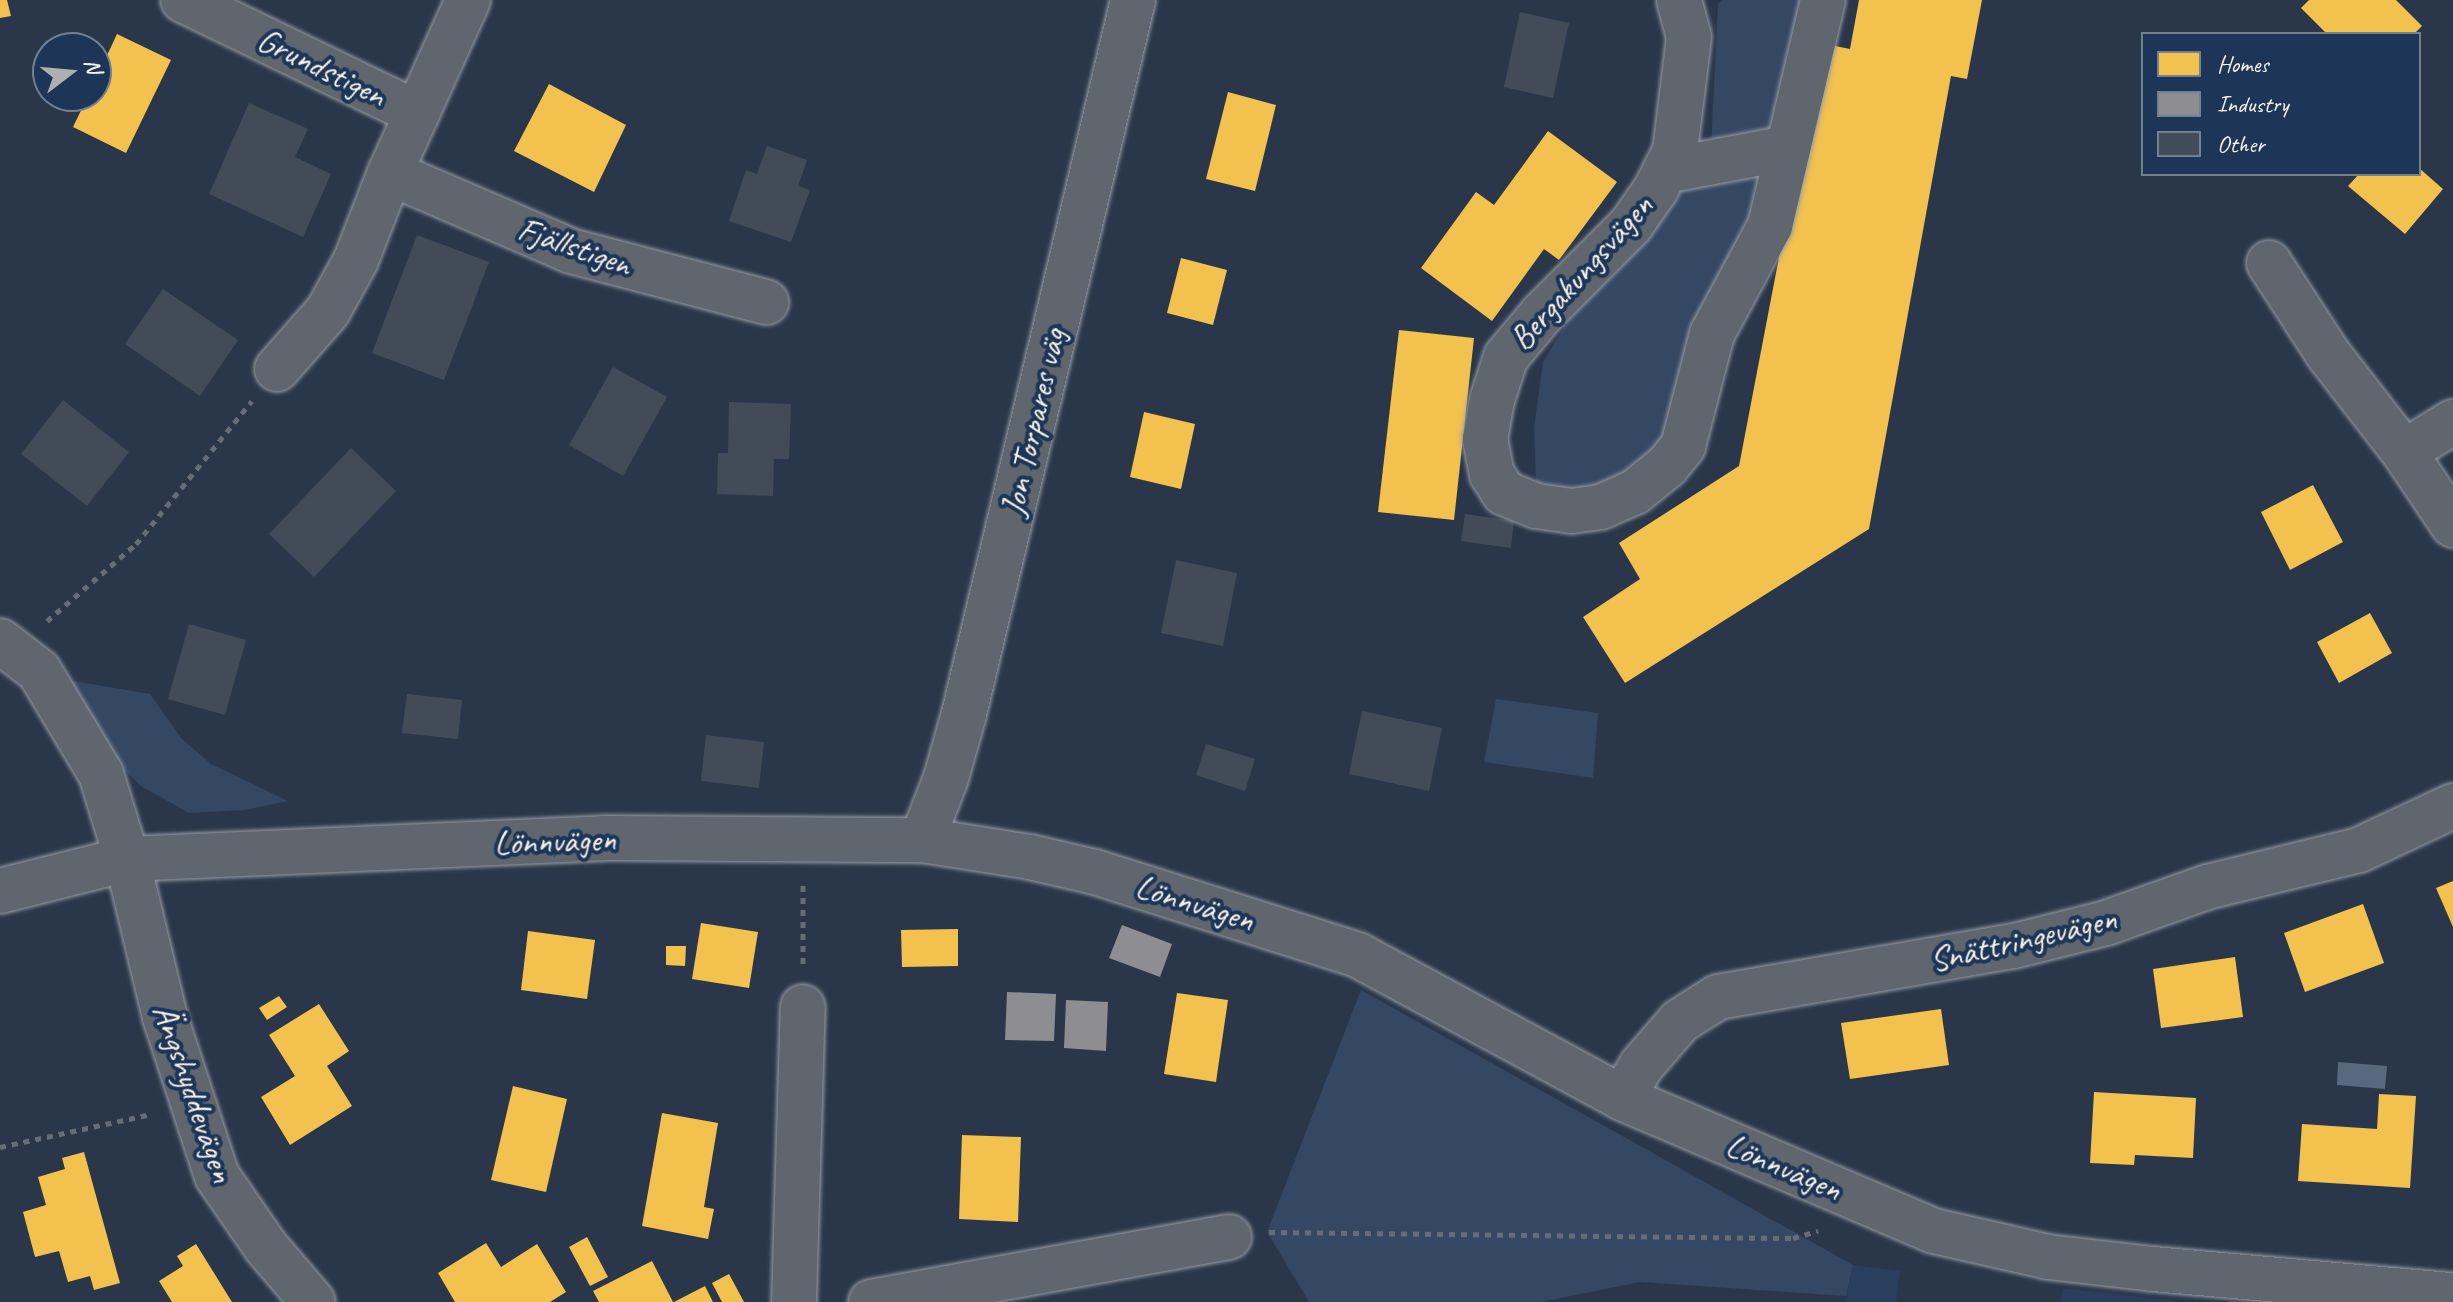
<!DOCTYPE html>
<html>
<head>
<meta charset="utf-8">
<style>
	body { margin:0 }
	#map { position:relative; width:2453px; height:1302px; overflow:hidden; background:#2a374a; font-family:Caveat,sans-serif }
	div>[style] { position:absolute }
	.built>* { inset:0; background:#2a3f5d }
	.green>* { inset:0; background:#344763 }
	.water>* { inset:0; background:#59687d }
	.homes>* { inset:0; background:#f2c14e }
	.industry>* { inset:0; background:#8d8d92 }
	.building>* { inset:0; background:#424c59 }
	.path>* { height:5px; margin-top:-2.5px; transform-origin:0; background:repeating-linear-gradient(90deg,#666d76 0 6px,transparent 0 12px) }
	.roads { filter:drop-shadow(0 0 2px #979ca3) drop-shadow(0 0 2px #979ca3) }
	.minor>* { height:44px; margin:-22px; padding:0 22px; transform-origin:22px; border-radius:22px; background:#60666e }
	span { translate:-50% -50%; white-space:nowrap; text-align:center; line-height:1.15; -webkit-text-stroke:8px #1d3557; paint-order:stroke }
	.street-label { font-size:34px; color:#f4f1e8 }
	.legend { position:absolute; left:2141px; top:32px; width:280px; height:144px; box-sizing:border-box; background:#1d3557; border:2px solid #738091; margin:0; padding:10px 14px; list-style:none; font-size:24px; color:#f4f1e8 }
	.legend li { display:flex; align-items:center; gap:16px; height:40px }
	.legend b { width:40px; border:2px solid #738091 }
	.north { position:absolute; left:32px; top:32px; width:80px; height:80px; box-sizing:border-box; background:#1d3557; border:2px solid #738091; border-radius:50%; rotate:74deg; font-size:22px; font-weight:700; line-height:32px; text-align:center; color:#f4f1e8 }
	.north::after { content:''; display:block; margin:auto; width:28px; height:36px; background:#adb0b1; clip-path:polygon(50% 0,100% 100%,50% 72%,0 100%) }
</style>
</head>
<body>
<div id="map">
	<div class="built">
		<div style="clip-path:polygon(1853px 1265px,1900px 1271px,1896px 1302px,1845px 1302px)"></div>
		<div style="clip-path:polygon(2063px 1288px,2181px 1302px,2061px 1302px)"></div>
	</div>
	<div class="green">
		<div style="clip-path:polygon(1723px 0,1807px 0,1783px 131px,1711px 148px,1718px 4px)"></div>
		<div style="clip-path:polygon(1773px 164px,1657px 461px,1585px 499px,1536px 482px,1534px 428px,1543px 362px,1574px 310px,1615px 274px,1655px 223px,1681px 176px)"></div>
		<div style="clip-path:polygon(56px 678px,150px 694px,182px 739px,211px 764px,288px 801px,244px 810px,189px 813px,141px 786px,98px 745px)"></div>
		<div style="clip-path:polygon(1496px 699px,1598px 713px,1593px 778px,1484px 762px)"></div>
		<div style="clip-path:polygon(1361px 990px,1853px 1265px,1846px 1296px,1640px 1282px,1541px 1302px,1309px 1302px,1267px 1232px)"></div>
	</div>
	<div class="water">
		<div style="clip-path:polygon(2338px 1062px,2387px 1066px,2385px 1089px,2337px 1085px)"></div>
	</div>
	<div class="homes">
		<div style="clip-path:polygon(0 0,7px 0,11px 16px,0 18px)"></div>
		<div style="clip-path:polygon(1859px 0,1982px 0,1967px 79px,1951px 76px,1869px 529px,1625px 683px,1583px 617px,1640px 579px,1619px 543px,1739px 466px,1820px 43px,1850px 49px)"></div>
		<div style="clip-path:polygon(2309px 0,2396px 0,2422px 26px,2414px 34px,2327px 34px,2301px 8px)"></div>
		<div style="clip-path:polygon(117px 34px,171px 60px,126px 153px,73px 127px,88px 96px,96px 96px,96px 79px)"></div>
		<div style="clip-path:polygon(549px 84px,626px 125px,594px 192px,514px 151px)"></div>
		<div style="clip-path:polygon(1228px 92px,1276px 105px,1255px 191px,1206px 179px)"></div>
		<div style="clip-path:polygon(1548px 131px,1617px 182px,1559px 260px,1544px 249px,1492px 321px,1421px 268px,1476px 192px,1494px 205px)"></div>
		<div style="clip-path:polygon(2419px 168px,2443px 189px,2405px 234px,2348px 186px,2359px 174px,2419px 174px)"></div>
		<div style="clip-path:polygon(1181px 258px,1227px 270px,1213px 325px,1167px 313px)"></div>
		<div style="clip-path:polygon(1399px 330px,1474px 338px,1454px 520px,1378px 512px)"></div>
		<div style="clip-path:polygon(1144px 412px,1195px 424px,1181px 489px,1130px 477px)"></div>
		<div style="clip-path:polygon(2313px 485px,2343px 542px,2290px 570px,2261px 512px)"></div>
		<div style="clip-path:polygon(2370px 613px,2392px 653px,2339px 683px,2317px 642px)"></div>
		<div style="clip-path:polygon(2453px 881px,2453px 927px,2436px 888px)"></div>
		<div style="clip-path:polygon(2363px 904px,2384px 963px,2305px 992px,2284px 933px)"></div>
		<div style="clip-path:polygon(701px 923px,758px 932px,749px 988px,692px 979px)"></div>
		<div style="clip-path:polygon(958px 929px,958px 966px,902px 967px,901px 930px)"></div>
		<div style="clip-path:polygon(528px 931px,595px 940px,587px 999px,521px 990px)"></div>
		<div style="clip-path:polygon(666px 946px,686px 946px,685px 966px,666px 965px)"></div>
		<div style="clip-path:polygon(2235px 957px,2243px 1017px,2161px 1028px,2153px 969px)"></div>
		<div style="clip-path:polygon(1177px 993px,1228px 1000px,1216px 1082px,1164px 1074px)"></div>
		<div style="clip-path:polygon(279px 996px,287px 1007px,267px 1020px,259px 1008px)"></div>
		<div style="clip-path:polygon(319px 1004px,349px 1051px,327px 1066px,352px 1106px,290px 1145px,261px 1097px,295px 1076px,269px 1035px)"></div>
		<div style="clip-path:polygon(1941px 1009px,1949px 1065px,1850px 1079px,1841px 1023px)"></div>
		<div style="clip-path:polygon(513px 1086px,567px 1099px,546px 1192px,491px 1180px)"></div>
		<div style="clip-path:polygon(2094px 1092px,2196px 1098px,2193px 1158px,2135px 1155px,2134px 1165px,2090px 1163px)"></div>
		<div style="clip-path:polygon(2379px 1094px,2416px 1096px,2410px 1188px,2298px 1181px,2302px 1124px,2377px 1129px)"></div>
		<div style="clip-path:polygon(662px 1113px,718px 1123px,704px 1207px,714px 1209px,708px 1239px,642px 1226px)"></div>
		<div style="clip-path:polygon(962px 1135px,1021px 1137px,1018px 1222px,959px 1219px)"></div>
		<div style="clip-path:polygon(84px 1152px,120px 1283px,94px 1290px,90px 1276px,68px 1282px,59px 1251px,35px 1257px,23px 1212px,46px 1205px,38px 1177px,65px 1169px,62px 1158px)"></div>
		<div style="clip-path:polygon(587px 1237px,608px 1277px,590px 1286px,569px 1247px)"></div>
		<div style="clip-path:polygon(486px 1243px,501px 1267px,537px 1244px,566px 1292px,550px 1302px,455px 1302px,438px 1273px)"></div>
		<div style="clip-path:polygon(196px 1244px,232px 1302px,172px 1302px,159px 1281px,183px 1266px,177px 1256px)"></div>
		<div style="clip-path:polygon(652px 1261px,673px 1302px,599px 1302px,593px 1291px)"></div>
		<div style="clip-path:polygon(729px 1274px,744px 1302px,722px 1302px,712px 1283px)"></div>
		<div style="clip-path:polygon(705px 1286px,713px 1302px,674px 1302px)"></div>
	</div>
	<div class="industry">
		<div style="clip-path:polygon(1122px 925px,1172px 944px,1160px 977px,1109px 958px)"></div>
		<div style="clip-path:polygon(1007px 992px,1056px 994px,1054px 1041px,1005px 1040px)"></div>
		<div style="clip-path:polygon(1066px 1000px,1108px 1002px,1106px 1051px,1064px 1048px)"></div>
	</div>
	<div class="building">
		<div style="clip-path:polygon(1520px 12px,1569px 23px,1553px 98px,1504px 87px)"></div>
		<div style="clip-path:polygon(249px 103px,308px 129px,295px 157px,331px 174px,303px 237px,209px 194px)"></div>
		<div style="clip-path:polygon(767px 146px,807px 160px,798px 186px,810px 190px,791px 242px,729px 221px,746px 170px,757px 174px)"></div>
		<div style="clip-path:polygon(417px 235px,489px 262px,444px 380px,372px 353px)"></div>
		<div style="clip-path:polygon(163px 289px,238px 340px,200px 396px,125px 344px)"></div>
		<div style="clip-path:polygon(613px 367px,667px 397px,623px 476px,569px 445px)"></div>
		<div style="clip-path:polygon(63px 400px,129px 452px,87px 506px,21px 454px)"></div>
		<div style="clip-path:polygon(729px 402px,791px 404px,789px 459px,774px 459px,773px 496px,717px 494px,718px 453px,728px 453px)"></div>
		<div style="clip-path:polygon(351px 448px,396px 491px,314px 577px,269px 534px)"></div>
		<div style="clip-path:polygon(1465px 514px,1514px 521px,1511px 548px,1461px 541px)"></div>
		<div style="clip-path:polygon(1176px 560px,1237px 573px,1223px 646px,1161px 633px)"></div>
		<div style="clip-path:polygon(189px 624px,246px 640px,225px 715px,168px 699px)"></div>
		<div style="clip-path:polygon(407px 694px,462px 700px,458px 739px,402px 733px)"></div>
		<div style="clip-path:polygon(1362px 711px,1442px 728px,1429px 791px,1349px 774px)"></div>
		<div style="clip-path:polygon(706px 735px,764px 742px,759px 788px,701px 781px)"></div>
		<div style="clip-path:polygon(1206px 744px,1255px 759px,1245px 791px,1196px 775px)"></div>
	</div>
	<div class="path">
		<div style="left:47px;top:621px;width:118px;rotate:-40.9deg"></div>
		<div style="left:136px;top:544px;width:184px;rotate:-51deg"></div>
		<div style="left:803px;top:964px;width:82px;rotate:-90deg"></div>
		<div style="left:0;top:1147px;width:155px;rotate:-12.3deg"></div>
		<div style="left:1269px;top:1232px;width:524px;rotate:0.66deg"></div>
		<div style="left:1793px;top:1238px;width:26px;rotate:-16deg"></div>
	</div>
	<div class="roads">
		<div class="minor">
			<div style="left:183px;top:0;width:260px;rotate:25.8deg"></div>
			<div style="left:1679px;top:0;width:38px;rotate:75deg"></div>
			<div style="left:1689px;top:37px;width:115px;rotate:97deg"></div>
			<div style="left:1675px;top:151px;width:42px;rotate:116.6deg"></div>
			<div style="left:1656px;top:189px;width:44px;rotate:124.8deg"></div>
			<div style="left:1631px;top:225px;width:126px;rotate:135deg"></div>
			<div style="left:1542px;top:314px;width:56px;rotate:129.9deg"></div>
			<div style="left:1506px;top:357px;width:45px;rotate:108deg"></div>
			<div style="left:1492px;top:400px;width:40px;rotate:100deg"></div>
			<div style="left:1485px;top:439px;width:36px;rotate:79deg"></div>
			<div style="left:1492px;top:474px;width:22px;rotate:58deg"></div>
			<div style="left:1504px;top:493px;width:35px;rotate:22deg"></div>
			<div style="left:1536px;top:506px;width:36px;rotate:8deg"></div>
			<div style="left:1572px;top:511px;width:29px;rotate:-8deg"></div>
			<div style="left:1601px;top:507px;width:37px;rotate:-24deg"></div>
			<div style="left:1635px;top:492px;width:41px;rotate:-39.1deg"></div>
			<div style="left:1667px;top:466px;width:26px;rotate:-51deg"></div>
			<div style="left:1683px;top:446px;width:116px;rotate:-75.5deg"></div>
			<div style="left:1712px;top:334px;width:123px;rotate:-61.8deg"></div>
			<div style="left:1770px;top:226px;width:232px;rotate:-76.8deg"></div>
			<div style="left:1665px;top:171px;width:125px;rotate:-10.6deg"></div>
			<div style="left:390px;top:173px;width:197px;rotate:23.3deg"></div>
			<div style="left:571px;top:251px;width:202px;rotate:14.7deg"></div>
			<div style="left:2269px;top:263px;width:108px;rotate:57deg"></div>
			<div style="left:2328px;top:354px;width:124px;rotate:52.2deg"></div>
			<div style="left:277px;top:369px;width:77px;rotate:-48.7deg"></div>
			<div style="left:328px;top:311px;width:58px;rotate:-61.2deg"></div>
			<div style="left:356px;top:260px;width:93px;rotate:-68.7deg"></div>
			<div style="left:390px;top:173px;width:190px;rotate:-65.7deg"></div>
			<div style="left:2453px;top:422px;width:57px;rotate:148.5deg"></div>
			<div style="left:2404px;top:452px;width:88px;rotate:56.1deg"></div>
			<div style="left:0;top:641px;width:49px;rotate:37.6deg"></div>
			<div style="left:39px;top:671px;width:120px;rotate:59deg"></div>
			<div style="left:101px;top:774px;width:89px;rotate:73deg"></div>
			<div style="left:127px;top:859px;width:163px;rotate:76.5deg"></div>
			<div style="left:165px;top:1017px;width:167px;rotate:71.9deg"></div>
			<div style="left:217px;top:1176px;width:86px;rotate:55.4deg"></div>
			<div style="left:266px;top:1247px;width:72px;rotate:49.5deg"></div>
			<div style="left:922px;top:840px;width:66px;rotate:-68.8deg"></div>
			<div style="left:946px;top:778px;width:66px;rotate:-74.3deg"></div>
			<div style="left:964px;top:714px;width:734px;rotate:-76.68deg"></div>
			<div style="left:0;top:891px;width:131px;rotate:-14.1deg"></div>
			<div style="left:127px;top:859px;width:477px;rotate:-2.5deg"></div>
			<div style="left:604px;top:838px;width:318px;rotate:0.4deg"></div>
			<div style="left:922px;top:840px;width:109px;rotate:8.9deg"></div>
			<div style="left:1030px;top:857px;width:67px;rotate:13deg"></div>
			<div style="left:1095px;top:872px;width:276px;rotate:17.5deg"></div>
			<div style="left:1358px;top:955px;width:300px;rotate:28.4deg"></div>
			<div style="left:1622px;top:1098px;width:339px;rotate:23.1deg"></div>
			<div style="left:1934px;top:1231px;width:117px;rotate:12.8deg"></div>
			<div style="left:2048px;top:1257px;width:106px;rotate:6.5deg"></div>
			<div style="left:2153px;top:1269px;width:301px;rotate:5deg"></div>
			<div style="left:1622px;top:1098px;width:37px;rotate:-59deg"></div>
			<div style="left:1641px;top:1066px;width:60px;rotate:-49.1deg"></div>
			<div style="left:1680px;top:1021px;width:45px;rotate:-32.3deg"></div>
			<div style="left:1718px;top:997px;width:300px;rotate:-9.8deg"></div>
			<div style="left:2014px;top:946px;width:95px;rotate:-14deg"></div>
			<div style="left:2106px;top:923px;width:107px;rotate:-19.6deg"></div>
			<div style="left:2207px;top:887px;width:156px;rotate:-13.7deg"></div>
			<div style="left:2359px;top:850px;width:104px;rotate:-25.1deg"></div>
			<div style="left:794px;top:1302px;width:295px;rotate:-88.3deg"></div>
			<div style="left:871px;top:1302px;width:364px;rotate:-10.3deg"></div>
		</div>
	</div>
	<div class="street-label">
		<span style="left:322px;top:67px;rotate:26deg">Grundstigen</span>
		<span style="left:575px;top:246px;rotate:19deg">Fjällstigen</span>
		<span style="left:1581px;top:272px;rotate:-48deg">Bergakungsvägen</span>
		<span style="left:1033px;top:422px;rotate:-77deg">Jon Torpares väg</span>
		<span style="left:555px;top:841px;rotate:-2deg">Lönnvägen</span>
		<span style="left:1195px;top:903px;rotate:17deg">Lönnvägen</span>
		<span style="left:2023px;top:939px;rotate:-13deg">Snättringevägen</span>
		<span style="left:194px;top:1093px;rotate:71deg">Ängshyddevägen</span>
		<span style="left:1784px;top:1167px;rotate:23deg">Lönnvägen</span>
	</div>
	<ul class="legend">
	<li><b style="height:22px;background:#f2c14e"></b>Homes</li>
	<li><b style="height:22px;background:#8d8d92"></b>Industry</li>
	<li><b style="height:22px;background:#424c59"></b>Other</li>
	</ul>
	<div class="north">N</div>
</div>
</body>
</html>
